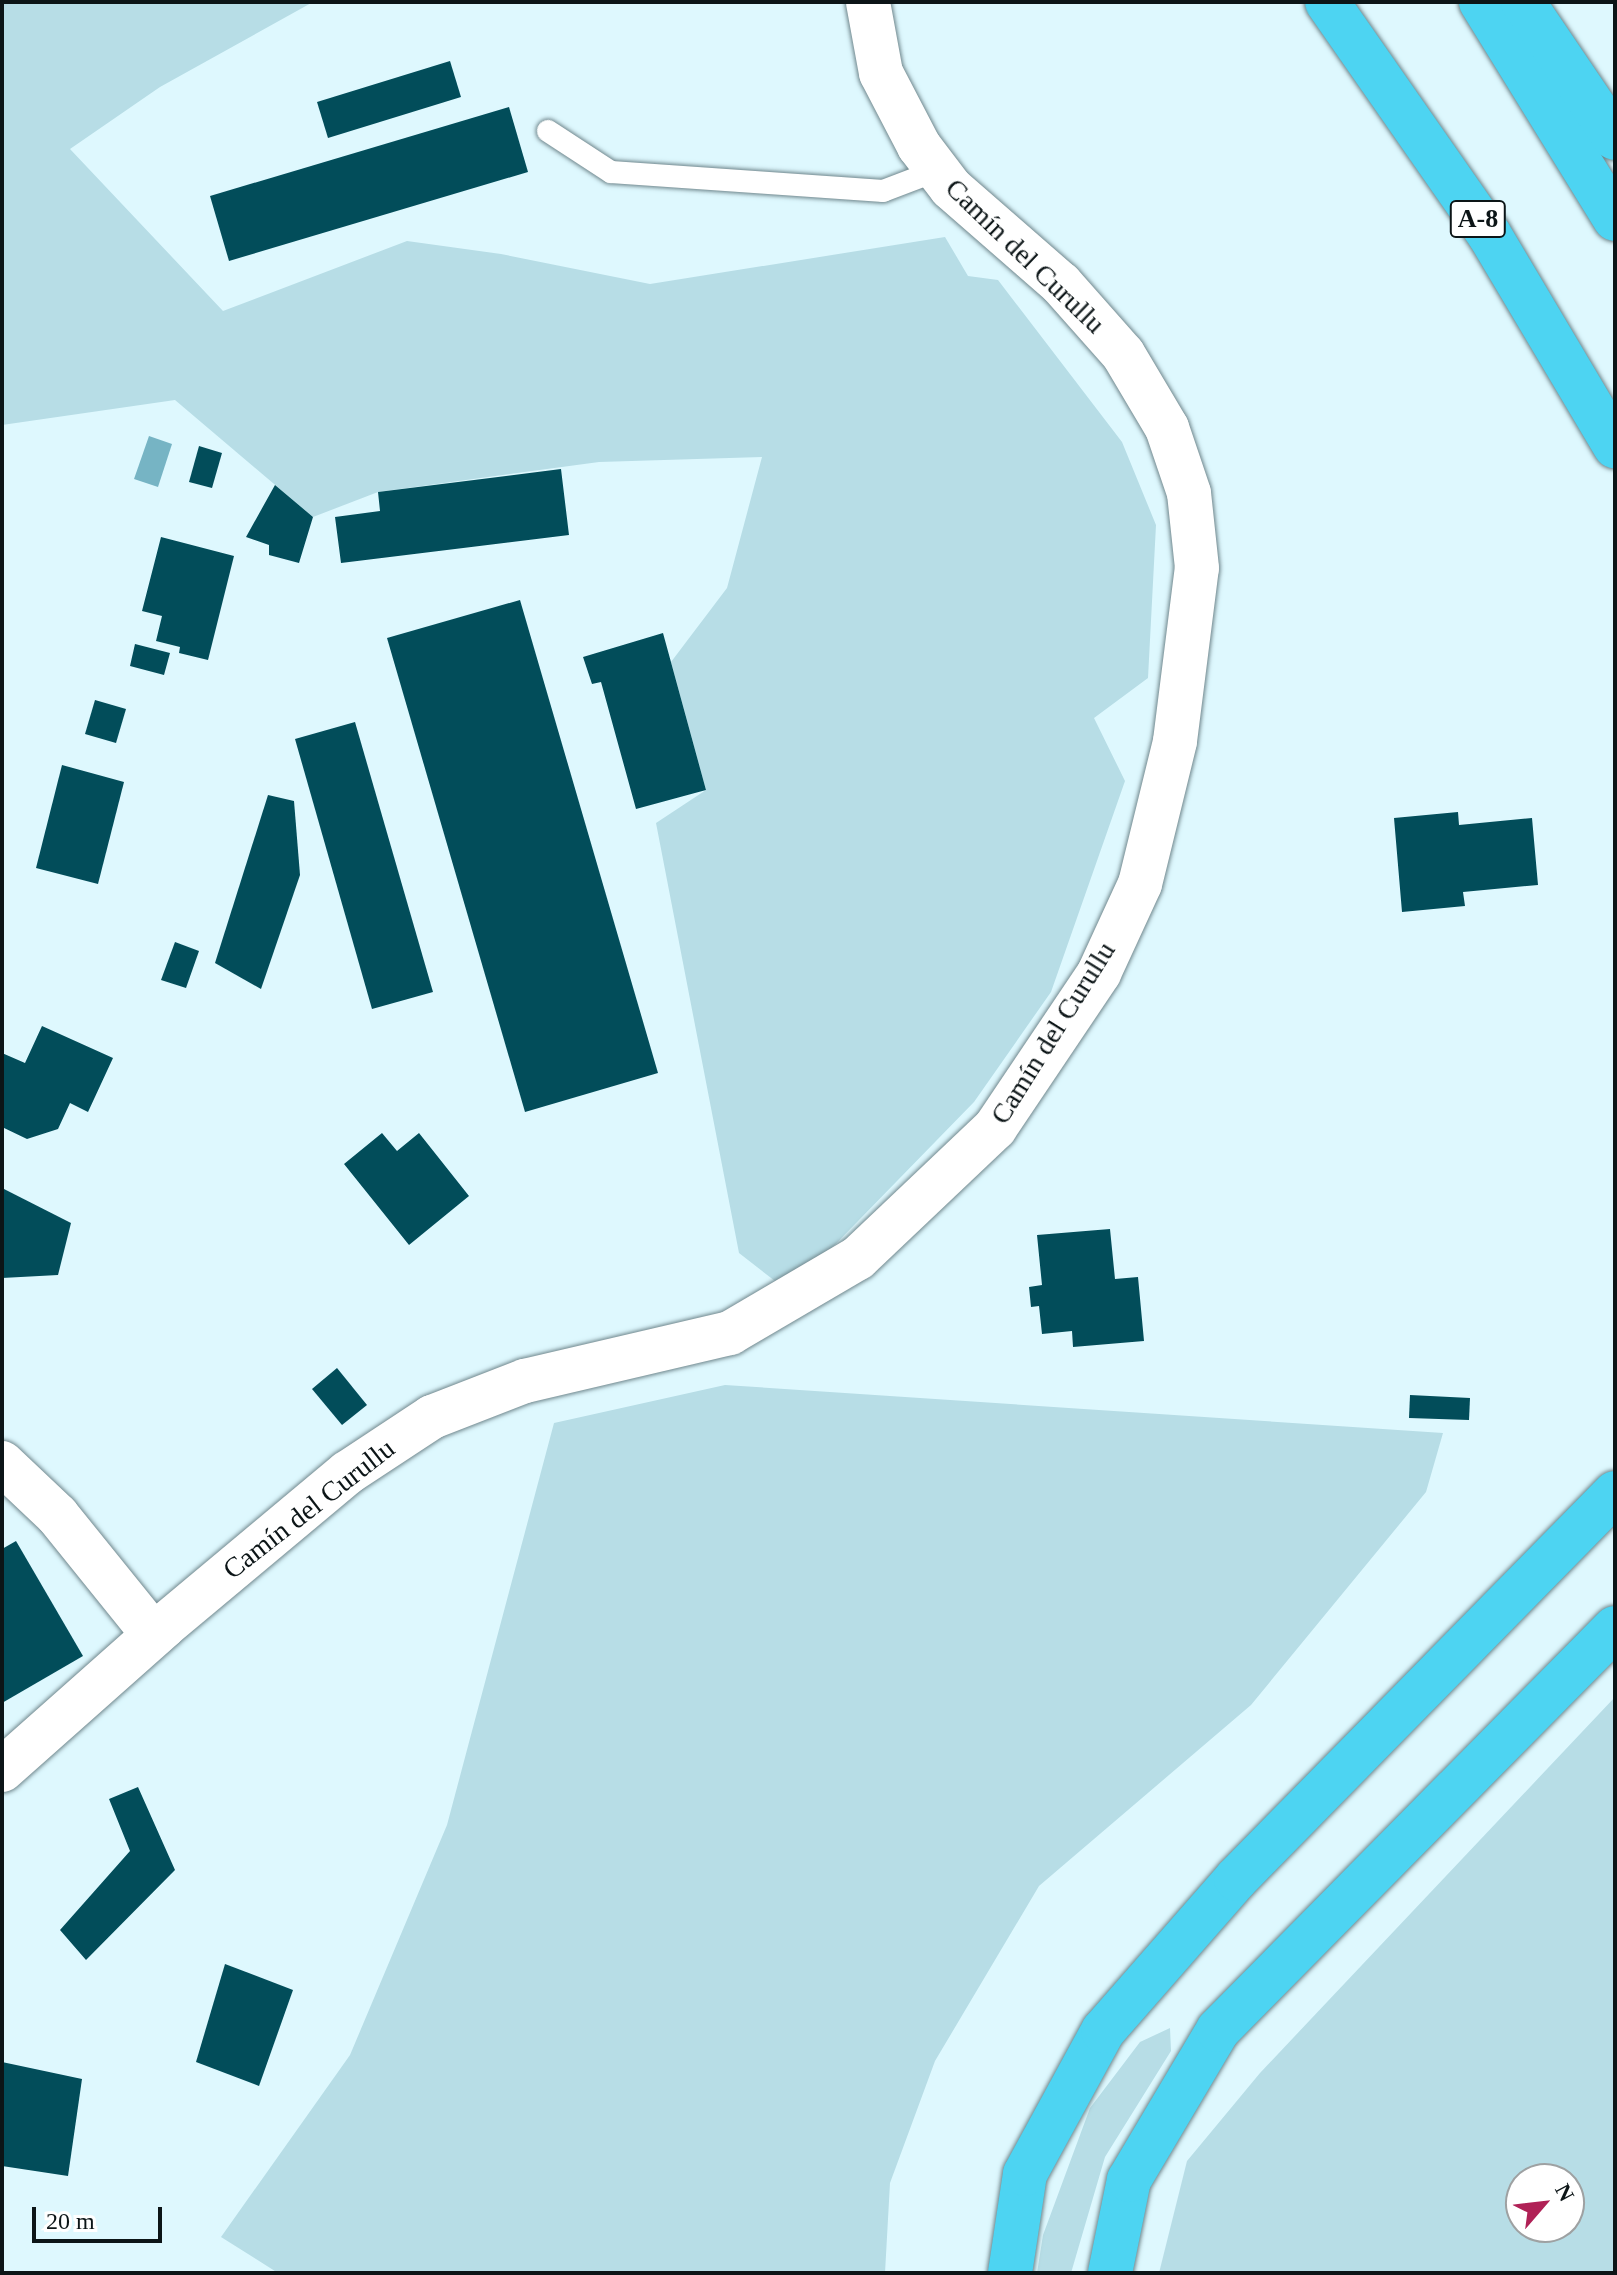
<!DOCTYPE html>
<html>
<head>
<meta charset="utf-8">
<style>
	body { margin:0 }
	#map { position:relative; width:1617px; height:2275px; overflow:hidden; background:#def8fe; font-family:Georgia,serif }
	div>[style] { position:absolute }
	.green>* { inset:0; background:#b7dde6 }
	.water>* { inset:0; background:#76b4c4 }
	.building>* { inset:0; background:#024d5a }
	.roads { filter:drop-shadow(0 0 2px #70878d) drop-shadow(0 0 2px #70878d) }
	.service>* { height:22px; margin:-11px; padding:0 11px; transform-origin:11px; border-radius:11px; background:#fff }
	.minor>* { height:44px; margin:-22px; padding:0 22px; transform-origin:22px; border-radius:22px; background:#fff }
	.motorway>* { height:44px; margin:-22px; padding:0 22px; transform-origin:22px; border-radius:22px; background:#4dd4f2 }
	span { translate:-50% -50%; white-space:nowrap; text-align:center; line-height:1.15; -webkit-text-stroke:8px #fff; paint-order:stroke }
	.shield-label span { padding:2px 6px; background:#fff; border:2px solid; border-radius:6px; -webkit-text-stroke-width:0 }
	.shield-label { font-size:26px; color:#0c1517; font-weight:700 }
	.street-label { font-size:28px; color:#0c1517 }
	.frame { position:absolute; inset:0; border:4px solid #0c1517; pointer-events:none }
	.north { position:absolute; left:1505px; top:2163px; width:80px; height:80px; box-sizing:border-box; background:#fff; border:2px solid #9ea1a2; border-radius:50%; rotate:62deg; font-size:22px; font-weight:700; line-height:32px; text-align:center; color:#0c1517 }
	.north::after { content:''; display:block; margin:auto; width:28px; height:36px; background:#b02156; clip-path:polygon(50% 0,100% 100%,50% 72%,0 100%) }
	.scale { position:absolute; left:32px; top:2207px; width:130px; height:36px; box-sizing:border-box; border:4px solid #0c1517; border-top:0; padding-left:10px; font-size:24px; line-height:28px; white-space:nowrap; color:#0c1517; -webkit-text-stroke:6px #fff; paint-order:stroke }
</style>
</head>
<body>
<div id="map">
	<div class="green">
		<div style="clip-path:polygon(2px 2px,313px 2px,160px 87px,70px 149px,223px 311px,407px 241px,501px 254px,650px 284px,945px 237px,968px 276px,998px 280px,1122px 442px,1156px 525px,1148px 678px,1094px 718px,1125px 781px,1051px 992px,974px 1102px,820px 1260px,775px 1281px,739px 1253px,656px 823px,706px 790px,671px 662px,727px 588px,762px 457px,599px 462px,378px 492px,313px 517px,175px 400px,2px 425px)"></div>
		<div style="clip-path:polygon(725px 1385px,1443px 1433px,1426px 1492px,1251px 1705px,1039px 1886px,935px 2061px,890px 2183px,885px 2273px,278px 2273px,221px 2237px,350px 2055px,447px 1825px,554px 1423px)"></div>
		<div style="clip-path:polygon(evenodd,1615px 1697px,1615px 2273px,1159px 2273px,1187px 2161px,1260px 2073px,1615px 1697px,1569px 2179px,1569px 2227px,1521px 2227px,1521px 2179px,1569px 2179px)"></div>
		<div style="clip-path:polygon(1170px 2028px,1171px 2051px,1105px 2157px,1071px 2273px,1037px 2273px,1043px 2235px,1090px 2108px,1140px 2042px)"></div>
	</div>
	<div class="water">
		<div style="clip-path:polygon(149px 436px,172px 444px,158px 487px,134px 479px)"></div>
	</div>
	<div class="building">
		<div style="clip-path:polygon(450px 61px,461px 97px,328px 138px,317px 102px)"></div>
		<div style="clip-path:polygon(509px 107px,528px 172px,229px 261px,210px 196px)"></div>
		<div style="clip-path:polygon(199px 446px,222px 453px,212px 488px,189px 482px)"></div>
		<div style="clip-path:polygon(561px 469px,569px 535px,341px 563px,335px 517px,380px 511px,378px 492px)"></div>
		<div style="clip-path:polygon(275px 485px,313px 517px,299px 563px,269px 555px,269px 545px,246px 537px)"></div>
		<div style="clip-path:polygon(161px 537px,234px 556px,208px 660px,179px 653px,180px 647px,156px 641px,162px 616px,142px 611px)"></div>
		<div style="clip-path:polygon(520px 600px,658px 1073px,525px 1112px,387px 638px)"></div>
		<div style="clip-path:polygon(663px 633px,706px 790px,636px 809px,601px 682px,592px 684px,583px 657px)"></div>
		<div style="clip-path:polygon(135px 644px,170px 653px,164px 675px,130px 666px)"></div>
		<div style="clip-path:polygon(95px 700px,126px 709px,116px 743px,85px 734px)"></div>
		<div style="clip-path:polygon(355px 722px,433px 992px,372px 1009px,295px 739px)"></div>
		<div style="clip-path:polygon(62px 765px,124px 782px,98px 884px,36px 868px)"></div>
		<div style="clip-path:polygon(268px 795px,294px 801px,300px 875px,261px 989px,215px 963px)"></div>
		<div style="clip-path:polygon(1458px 812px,1459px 825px,1532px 818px,1538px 885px,1463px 892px,1465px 906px,1402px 912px,1394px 818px)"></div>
		<div style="clip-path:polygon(175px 942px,199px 951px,186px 988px,161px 980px)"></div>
		<div style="clip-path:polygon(42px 1026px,113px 1058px,88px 1112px,70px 1103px,58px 1129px,27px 1139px,2px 1127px,2px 1053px,25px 1063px)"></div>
		<div style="clip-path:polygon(382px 1133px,397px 1151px,419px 1133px,469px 1196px,409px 1245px,344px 1164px)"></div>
		<div style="clip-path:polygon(2px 1188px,71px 1223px,58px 1275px,2px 1278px)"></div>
		<div style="clip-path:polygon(1110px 1229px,1115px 1279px,1138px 1277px,1144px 1341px,1073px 1347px,1072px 1331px,1042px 1334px,1039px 1306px,1031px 1307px,1029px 1287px,1042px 1285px,1037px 1235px)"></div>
		<div style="clip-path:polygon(337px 1368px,367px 1405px,342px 1425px,312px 1389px)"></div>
		<div style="clip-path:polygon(1410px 1395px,1470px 1398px,1469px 1420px,1409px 1418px)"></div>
		<div style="clip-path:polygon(16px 1541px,83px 1656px,2px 1703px,2px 1549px)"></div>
		<div style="clip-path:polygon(138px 1787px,175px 1870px,86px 1960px,60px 1930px,130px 1851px,109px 1799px)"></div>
		<div style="clip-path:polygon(225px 1964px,293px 1990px,259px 2086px,196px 2062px)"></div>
		<div style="clip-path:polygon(2px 2062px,82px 2079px,68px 2176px,2px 2166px)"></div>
	</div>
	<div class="roads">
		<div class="service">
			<div style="left:548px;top:131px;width:75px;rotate:33.1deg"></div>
			<div style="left:611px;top:172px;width:273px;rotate:4deg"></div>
			<div style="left:883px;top:191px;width:59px;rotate:-20.9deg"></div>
		</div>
		<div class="minor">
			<div style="left:2px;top:1463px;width:76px;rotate:43.4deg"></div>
			<div style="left:57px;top:1515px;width:154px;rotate:51.1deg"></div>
			<div style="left:2px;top:1770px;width:217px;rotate:-41.6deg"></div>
			<div style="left:164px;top:1626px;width:239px;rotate:-39.9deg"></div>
			<div style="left:347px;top:1473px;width:102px;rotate:-33.4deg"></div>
			<div style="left:432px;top:1417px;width:100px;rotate:-21.2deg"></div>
			<div style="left:525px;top:1381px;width:211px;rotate:-13.2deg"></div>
			<div style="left:730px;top:1333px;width:148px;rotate:-30.4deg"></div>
			<div style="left:858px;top:1258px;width:189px;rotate:-43.5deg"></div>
			<div style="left:995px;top:1128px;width:187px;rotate:-56.1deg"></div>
			<div style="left:1099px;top:973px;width:98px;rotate:-65.3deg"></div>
			<div style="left:1140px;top:884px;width:147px;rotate:-76.2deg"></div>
			<div style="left:1175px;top:741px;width:174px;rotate:-82.8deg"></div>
			<div style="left:1197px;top:568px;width:75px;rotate:-96.1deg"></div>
			<div style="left:1189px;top:493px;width:69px;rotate:-108.7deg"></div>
			<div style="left:1167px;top:428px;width:86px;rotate:-120.7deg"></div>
			<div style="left:1123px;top:354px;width:94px;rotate:-131.5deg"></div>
			<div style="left:1061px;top:284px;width:146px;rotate:-138.9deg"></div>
			<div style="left:951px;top:188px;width:53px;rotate:-127.3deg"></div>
			<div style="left:919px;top:146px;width:82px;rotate:-117.5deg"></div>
			<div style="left:881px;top:73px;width:72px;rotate:-100.4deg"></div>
		</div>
		<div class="motorway">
			<div style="left:1327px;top:2px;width:283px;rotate:55.1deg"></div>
			<div style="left:1489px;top:234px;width:247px;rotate:59.3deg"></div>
			<div style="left:1481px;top:2px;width:255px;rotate:58.3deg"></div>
			<div style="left:1523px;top:2px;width:164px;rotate:55.9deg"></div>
			<div style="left:1010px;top:2273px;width:100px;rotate:-81.4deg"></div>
			<div style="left:1025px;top:2174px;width:163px;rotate:-61.4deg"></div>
			<div style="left:1103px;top:2031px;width:202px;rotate:-48.8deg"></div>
			<div style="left:1236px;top:1879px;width:541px;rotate:-45.52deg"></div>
			<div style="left:1110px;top:2273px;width:95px;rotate:-78.5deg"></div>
			<div style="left:1129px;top:2180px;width:174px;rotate:-59.3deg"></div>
			<div style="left:1218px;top:2030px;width:565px;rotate:-45.36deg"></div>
		</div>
	</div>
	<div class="shield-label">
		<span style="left:1478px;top:219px">A-8</span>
	</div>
	<div class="street-label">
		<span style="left:1025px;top:256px;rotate:44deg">Camín del Curullu</span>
		<span style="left:1053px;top:1033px;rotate:-58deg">Camín del Curullu</span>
		<span style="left:309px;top:1509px;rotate:-38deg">Camín del Curullu</span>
	</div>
	<div class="frame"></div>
	<div class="north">N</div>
	<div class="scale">20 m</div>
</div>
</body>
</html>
